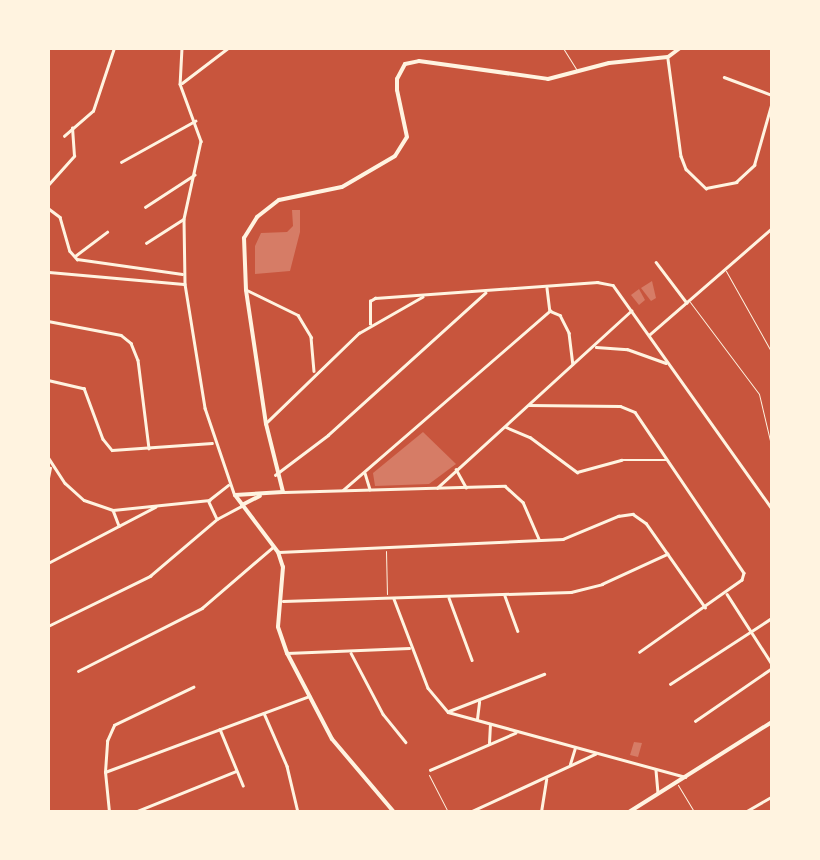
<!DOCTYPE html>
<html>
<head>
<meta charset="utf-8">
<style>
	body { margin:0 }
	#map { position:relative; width:820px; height:860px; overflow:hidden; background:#c8553d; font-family:Figtree,sans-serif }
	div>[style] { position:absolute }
	.building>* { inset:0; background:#d67c66 }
	.path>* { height:1px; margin:-0.5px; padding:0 0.5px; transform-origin:0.5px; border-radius:0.5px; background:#fff3e0 }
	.service>* { height:1px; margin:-0.5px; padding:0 0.5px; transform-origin:0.5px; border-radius:0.5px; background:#fff3e0 }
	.minor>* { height:2.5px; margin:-1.25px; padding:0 1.25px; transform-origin:1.25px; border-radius:1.25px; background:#fff3e0 }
	.tertiary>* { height:4px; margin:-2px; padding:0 2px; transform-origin:2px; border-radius:2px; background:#fff3e0 }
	span { translate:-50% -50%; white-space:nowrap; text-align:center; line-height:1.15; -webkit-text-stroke:8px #fff3e0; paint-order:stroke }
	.frame { position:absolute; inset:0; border:50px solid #fff3e0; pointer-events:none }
</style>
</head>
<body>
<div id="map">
	<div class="building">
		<div style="clip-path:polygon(292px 210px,300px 210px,300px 232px,290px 271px,255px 274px,255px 246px,261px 233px,287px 232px,293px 226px)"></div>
		<div style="clip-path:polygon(652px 281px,656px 298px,651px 301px,641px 288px)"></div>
		<div style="clip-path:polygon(639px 289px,645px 300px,639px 305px,631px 295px)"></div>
		<div style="clip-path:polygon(423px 432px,456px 464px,429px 484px,375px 486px,373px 473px)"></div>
		<div style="clip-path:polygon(634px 742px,642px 743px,638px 757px,630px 755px)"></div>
	</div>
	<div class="path">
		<div style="left:429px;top:775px;width:42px;rotate:62.8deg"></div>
	</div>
	<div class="service">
		<div style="left:563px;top:48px;width:26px;rotate:58deg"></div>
		<div style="left:726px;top:271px;width:94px;rotate:60.7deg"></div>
		<div style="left:690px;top:302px;width:115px;rotate:53.1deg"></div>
		<div style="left:759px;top:394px;width:57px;rotate:76.7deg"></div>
		<div style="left:386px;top:551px;width:43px;rotate:88.7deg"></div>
		<div style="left:678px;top:785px;width:31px;rotate:59deg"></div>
	</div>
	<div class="minor">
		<div style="left:182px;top:48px;width:36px;rotate:93deg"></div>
		<div style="left:180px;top:84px;width:61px;rotate:69.8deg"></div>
		<div style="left:201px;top:141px;width:80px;rotate:102.3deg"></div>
		<div style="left:184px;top:219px;width:65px;rotate:89.1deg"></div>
		<div style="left:185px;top:284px;width:126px;rotate:80.8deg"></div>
		<div style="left:205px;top:408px;width:90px;rotate:71.2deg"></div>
		<div style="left:668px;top:59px;width:98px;rotate:82.4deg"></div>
		<div style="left:681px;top:156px;width:14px;rotate:69deg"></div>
		<div style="left:686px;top:169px;width:28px;rotate:44deg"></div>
		<div style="left:706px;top:188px;width:31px;rotate:-11deg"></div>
		<div style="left:736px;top:182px;width:25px;rotate:-43deg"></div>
		<div style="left:754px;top:165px;width:66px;rotate:-74.1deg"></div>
		<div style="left:724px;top:77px;width:51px;rotate:20.6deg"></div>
		<div style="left:182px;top:83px;width:58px;rotate:-37.3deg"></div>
		<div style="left:64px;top:136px;width:38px;rotate:-41deg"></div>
		<div style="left:93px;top:111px;width:66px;rotate:-71.6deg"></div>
		<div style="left:121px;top:162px;width:85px;rotate:-29deg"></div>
		<div style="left:48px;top:185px;width:39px;rotate:-48deg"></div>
		<div style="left:74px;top:156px;width:28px;rotate:-94deg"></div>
		<div style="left:145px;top:207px;width:59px;rotate:-33.1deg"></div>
		<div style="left:48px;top:208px;width:15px;rotate:37deg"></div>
		<div style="left:60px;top:217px;width:35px;rotate:74deg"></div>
		<div style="left:70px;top:251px;width:11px;rotate:49deg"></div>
		<div style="left:77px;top:259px;width:106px;rotate:8.1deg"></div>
		<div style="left:146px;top:243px;width:43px;rotate:-32.6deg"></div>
		<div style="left:75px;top:256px;width:40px;rotate:-37deg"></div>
		<div style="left:656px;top:262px;width:51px;rotate:52.9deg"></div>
		<div style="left:49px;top:272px;width:135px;rotate:5.1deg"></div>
		<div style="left:547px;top:288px;width:23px;rotate:83deg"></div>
		<div style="left:550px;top:311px;width:11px;rotate:22deg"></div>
		<div style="left:560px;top:315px;width:20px;rotate:63deg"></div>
		<div style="left:569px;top:333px;width:31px;rotate:83deg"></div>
		<div style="left:247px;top:290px;width:57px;rotate:26.1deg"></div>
		<div style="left:298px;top:315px;width:26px;rotate:59deg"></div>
		<div style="left:311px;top:337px;width:34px;rotate:85deg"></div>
		<div style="left:48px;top:321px;width:74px;rotate:10.9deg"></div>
		<div style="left:121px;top:335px;width:13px;rotate:39deg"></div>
		<div style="left:131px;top:343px;width:18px;rotate:68deg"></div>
		<div style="left:138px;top:360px;width:89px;rotate:82.9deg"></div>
		<div style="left:370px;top:324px;width:23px;rotate:-90deg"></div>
		<div style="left:370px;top:301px;width:6px;rotate:-31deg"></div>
		<div style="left:375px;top:298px;width:223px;rotate:-4.1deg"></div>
		<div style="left:597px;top:282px;width:16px;rotate:11deg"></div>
		<div style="left:613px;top:285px;width:275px;rotate:54.6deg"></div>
		<div style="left:649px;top:335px;width:163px;rotate:-41deg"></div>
		<div style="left:596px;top:347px;width:31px;rotate:4deg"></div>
		<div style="left:627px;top:349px;width:41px;rotate:19.7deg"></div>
		<div style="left:48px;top:380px;width:37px;rotate:13deg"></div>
		<div style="left:84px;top:388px;width:54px;rotate:69.6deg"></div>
		<div style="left:103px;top:439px;width:14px;rotate:51deg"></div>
		<div style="left:112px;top:450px;width:100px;rotate:-4deg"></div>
		<div style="left:529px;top:405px;width:91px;rotate:0.6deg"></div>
		<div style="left:620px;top:406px;width:16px;rotate:22deg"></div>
		<div style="left:635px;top:412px;width:194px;rotate:55.9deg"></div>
		<div style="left:744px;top:573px;width:7px;rotate:106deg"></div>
		<div style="left:742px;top:580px;width:125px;rotate:144.8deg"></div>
		<div style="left:267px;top:422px;width:128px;rotate:-44.1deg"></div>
		<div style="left:359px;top:333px;width:73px;rotate:-29.7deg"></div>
		<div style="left:506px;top:427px;width:26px;rotate:23deg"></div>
		<div style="left:530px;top:437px;width:59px;rotate:36.7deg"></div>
		<div style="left:577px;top:472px;width:46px;rotate:-15.3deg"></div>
		<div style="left:621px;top:460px;width:46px"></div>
		<div style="left:48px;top:457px;width:31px;rotate:57deg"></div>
		<div style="left:65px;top:483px;width:25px;rotate:42deg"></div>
		<div style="left:84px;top:500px;width:31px;rotate:19deg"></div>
		<div style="left:113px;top:510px;width:97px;rotate:-5.9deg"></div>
		<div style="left:209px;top:500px;width:24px;rotate:-38deg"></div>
		<div style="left:456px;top:469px;width:21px;rotate:61deg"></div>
		<div style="left:365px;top:473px;width:17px;rotate:73deg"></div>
		<div style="left:275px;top:475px;width:66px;rotate:-37deg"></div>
		<div style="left:328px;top:435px;width:212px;rotate:-42.1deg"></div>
		<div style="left:48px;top:478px;width:10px;rotate:-79deg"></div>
		<div style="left:437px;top:488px;width:263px;rotate:-42.4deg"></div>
		<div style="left:343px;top:490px;width:274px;rotate:-40.9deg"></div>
		<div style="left:284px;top:492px;width:221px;rotate:-1.6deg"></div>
		<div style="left:505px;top:486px;width:24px;rotate:42deg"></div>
		<div style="left:523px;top:502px;width:40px;rotate:66.6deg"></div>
		<div style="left:209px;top:502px;width:17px;rotate:65deg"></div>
		<div style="left:113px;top:510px;width:17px;rotate:69deg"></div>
		<div style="left:279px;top:552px;width:284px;rotate:-2.6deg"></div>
		<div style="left:563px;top:539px;width:60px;rotate:-22.7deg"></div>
		<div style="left:618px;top:516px;width:15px;rotate:-8deg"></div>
		<div style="left:633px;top:514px;width:16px;rotate:35deg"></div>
		<div style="left:646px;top:523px;width:103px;rotate:54.9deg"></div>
		<div style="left:48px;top:563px;width:121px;rotate:-27.6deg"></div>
		<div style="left:727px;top:594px;width:83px;rotate:57.3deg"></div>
		<div style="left:505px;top:596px;width:37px;rotate:70deg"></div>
		<div style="left:449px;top:598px;width:66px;rotate:69.6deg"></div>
		<div style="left:394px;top:599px;width:95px;rotate:69.1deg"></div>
		<div style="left:428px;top:688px;width:31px;rotate:50deg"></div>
		<div style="left:448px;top:712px;width:246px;rotate:15.3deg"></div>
		<div style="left:283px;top:601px;width:288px;rotate:-1.8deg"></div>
		<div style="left:571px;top:592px;width:32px;rotate:-14deg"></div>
		<div style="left:602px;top:584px;width:72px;rotate:-24.8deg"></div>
		<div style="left:48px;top:626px;width:114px;rotate:-26.1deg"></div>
		<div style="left:150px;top:576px;width:88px;rotate:-40.4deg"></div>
		<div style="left:217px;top:519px;width:27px;rotate:-28deg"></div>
		<div style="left:287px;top:653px;width:122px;rotate:-2.3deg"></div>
		<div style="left:351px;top:653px;width:69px;rotate:62.3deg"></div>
		<div style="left:383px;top:714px;width:36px;rotate:51deg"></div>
		<div style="left:78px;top:671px;width:139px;rotate:-26.9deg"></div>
		<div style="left:202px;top:608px;width:94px;rotate:-40.7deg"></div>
		<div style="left:670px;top:684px;width:119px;rotate:-33deg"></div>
		<div style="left:449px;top:711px;width:102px;rotate:-21.3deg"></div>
		<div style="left:264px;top:713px;width:58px;rotate:66.5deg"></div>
		<div style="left:287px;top:766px;width:47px;rotate:76.6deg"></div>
		<div style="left:477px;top:719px;width:17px;rotate:-83deg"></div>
		<div style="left:695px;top:721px;width:93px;rotate:-34.5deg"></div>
		<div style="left:220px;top:729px;width:61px;rotate:67.7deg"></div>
		<div style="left:489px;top:743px;width:17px;rotate:-87deg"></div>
		<div style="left:570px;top:764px;width:17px;rotate:-73deg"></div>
		<div style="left:430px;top:770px;width:93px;rotate:-23.5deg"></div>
		<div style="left:656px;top:770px;width:22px;rotate:85deg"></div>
		<div style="left:105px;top:772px;width:218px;rotate:-20.4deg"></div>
		<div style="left:109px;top:812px;width:40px;rotate:-95.7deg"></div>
		<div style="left:105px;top:772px;width:31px;rotate:-86deg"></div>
		<div style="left:107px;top:741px;width:17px;rotate:-66deg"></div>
		<div style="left:114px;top:725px;width:88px;rotate:-25.7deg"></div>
		<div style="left:135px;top:812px;width:109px;rotate:-22.1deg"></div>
		<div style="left:470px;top:812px;width:138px;rotate:-24.9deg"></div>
		<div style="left:541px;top:812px;width:33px;rotate:-81deg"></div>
		<div style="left:745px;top:812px;width:30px;rotate:-30deg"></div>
	</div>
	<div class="tertiary">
		<div style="left:235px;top:495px;width:48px;rotate:-3.6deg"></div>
		<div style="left:283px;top:492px;width:70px;rotate:-104deg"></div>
		<div style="left:266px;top:424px;width:135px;rotate:-98.5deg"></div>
		<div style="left:246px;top:290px;width:52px;rotate:-92.2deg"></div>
		<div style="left:244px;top:238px;width:25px;rotate:-58deg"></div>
		<div style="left:257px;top:217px;width:28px;rotate:-38deg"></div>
		<div style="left:279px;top:200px;width:64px;rotate:-11.7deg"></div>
		<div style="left:342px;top:187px;width:61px;rotate:-30.3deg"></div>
		<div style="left:395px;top:156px;width:22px;rotate:-58deg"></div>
		<div style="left:407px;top:137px;width:48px;rotate:-102deg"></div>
		<div style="left:397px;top:90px;width:11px;rotate:-90deg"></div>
		<div style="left:397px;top:79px;width:17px;rotate:-62deg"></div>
		<div style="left:405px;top:64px;width:14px;rotate:-12deg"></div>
		<div style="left:419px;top:61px;width:130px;rotate:7.9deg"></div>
		<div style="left:548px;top:79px;width:63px;rotate:-14.7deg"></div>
		<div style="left:609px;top:63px;width:59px;rotate:-5.8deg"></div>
		<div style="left:668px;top:57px;width:15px;rotate:-37deg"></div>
		<div style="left:235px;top:495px;width:71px;rotate:53deg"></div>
		<div style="left:278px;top:552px;width:16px;rotate:72deg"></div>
		<div style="left:283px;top:567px;width:60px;rotate:94.8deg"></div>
		<div style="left:278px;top:627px;width:28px;rotate:71deg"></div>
		<div style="left:287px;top:653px;width:97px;rotate:62.4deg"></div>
		<div style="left:332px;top:739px;width:96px;rotate:49.7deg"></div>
		<div style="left:242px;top:505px;width:20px;rotate:-27deg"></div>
		<div style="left:629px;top:812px;width:169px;rotate:-32.2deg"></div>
	</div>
	<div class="frame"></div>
</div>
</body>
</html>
